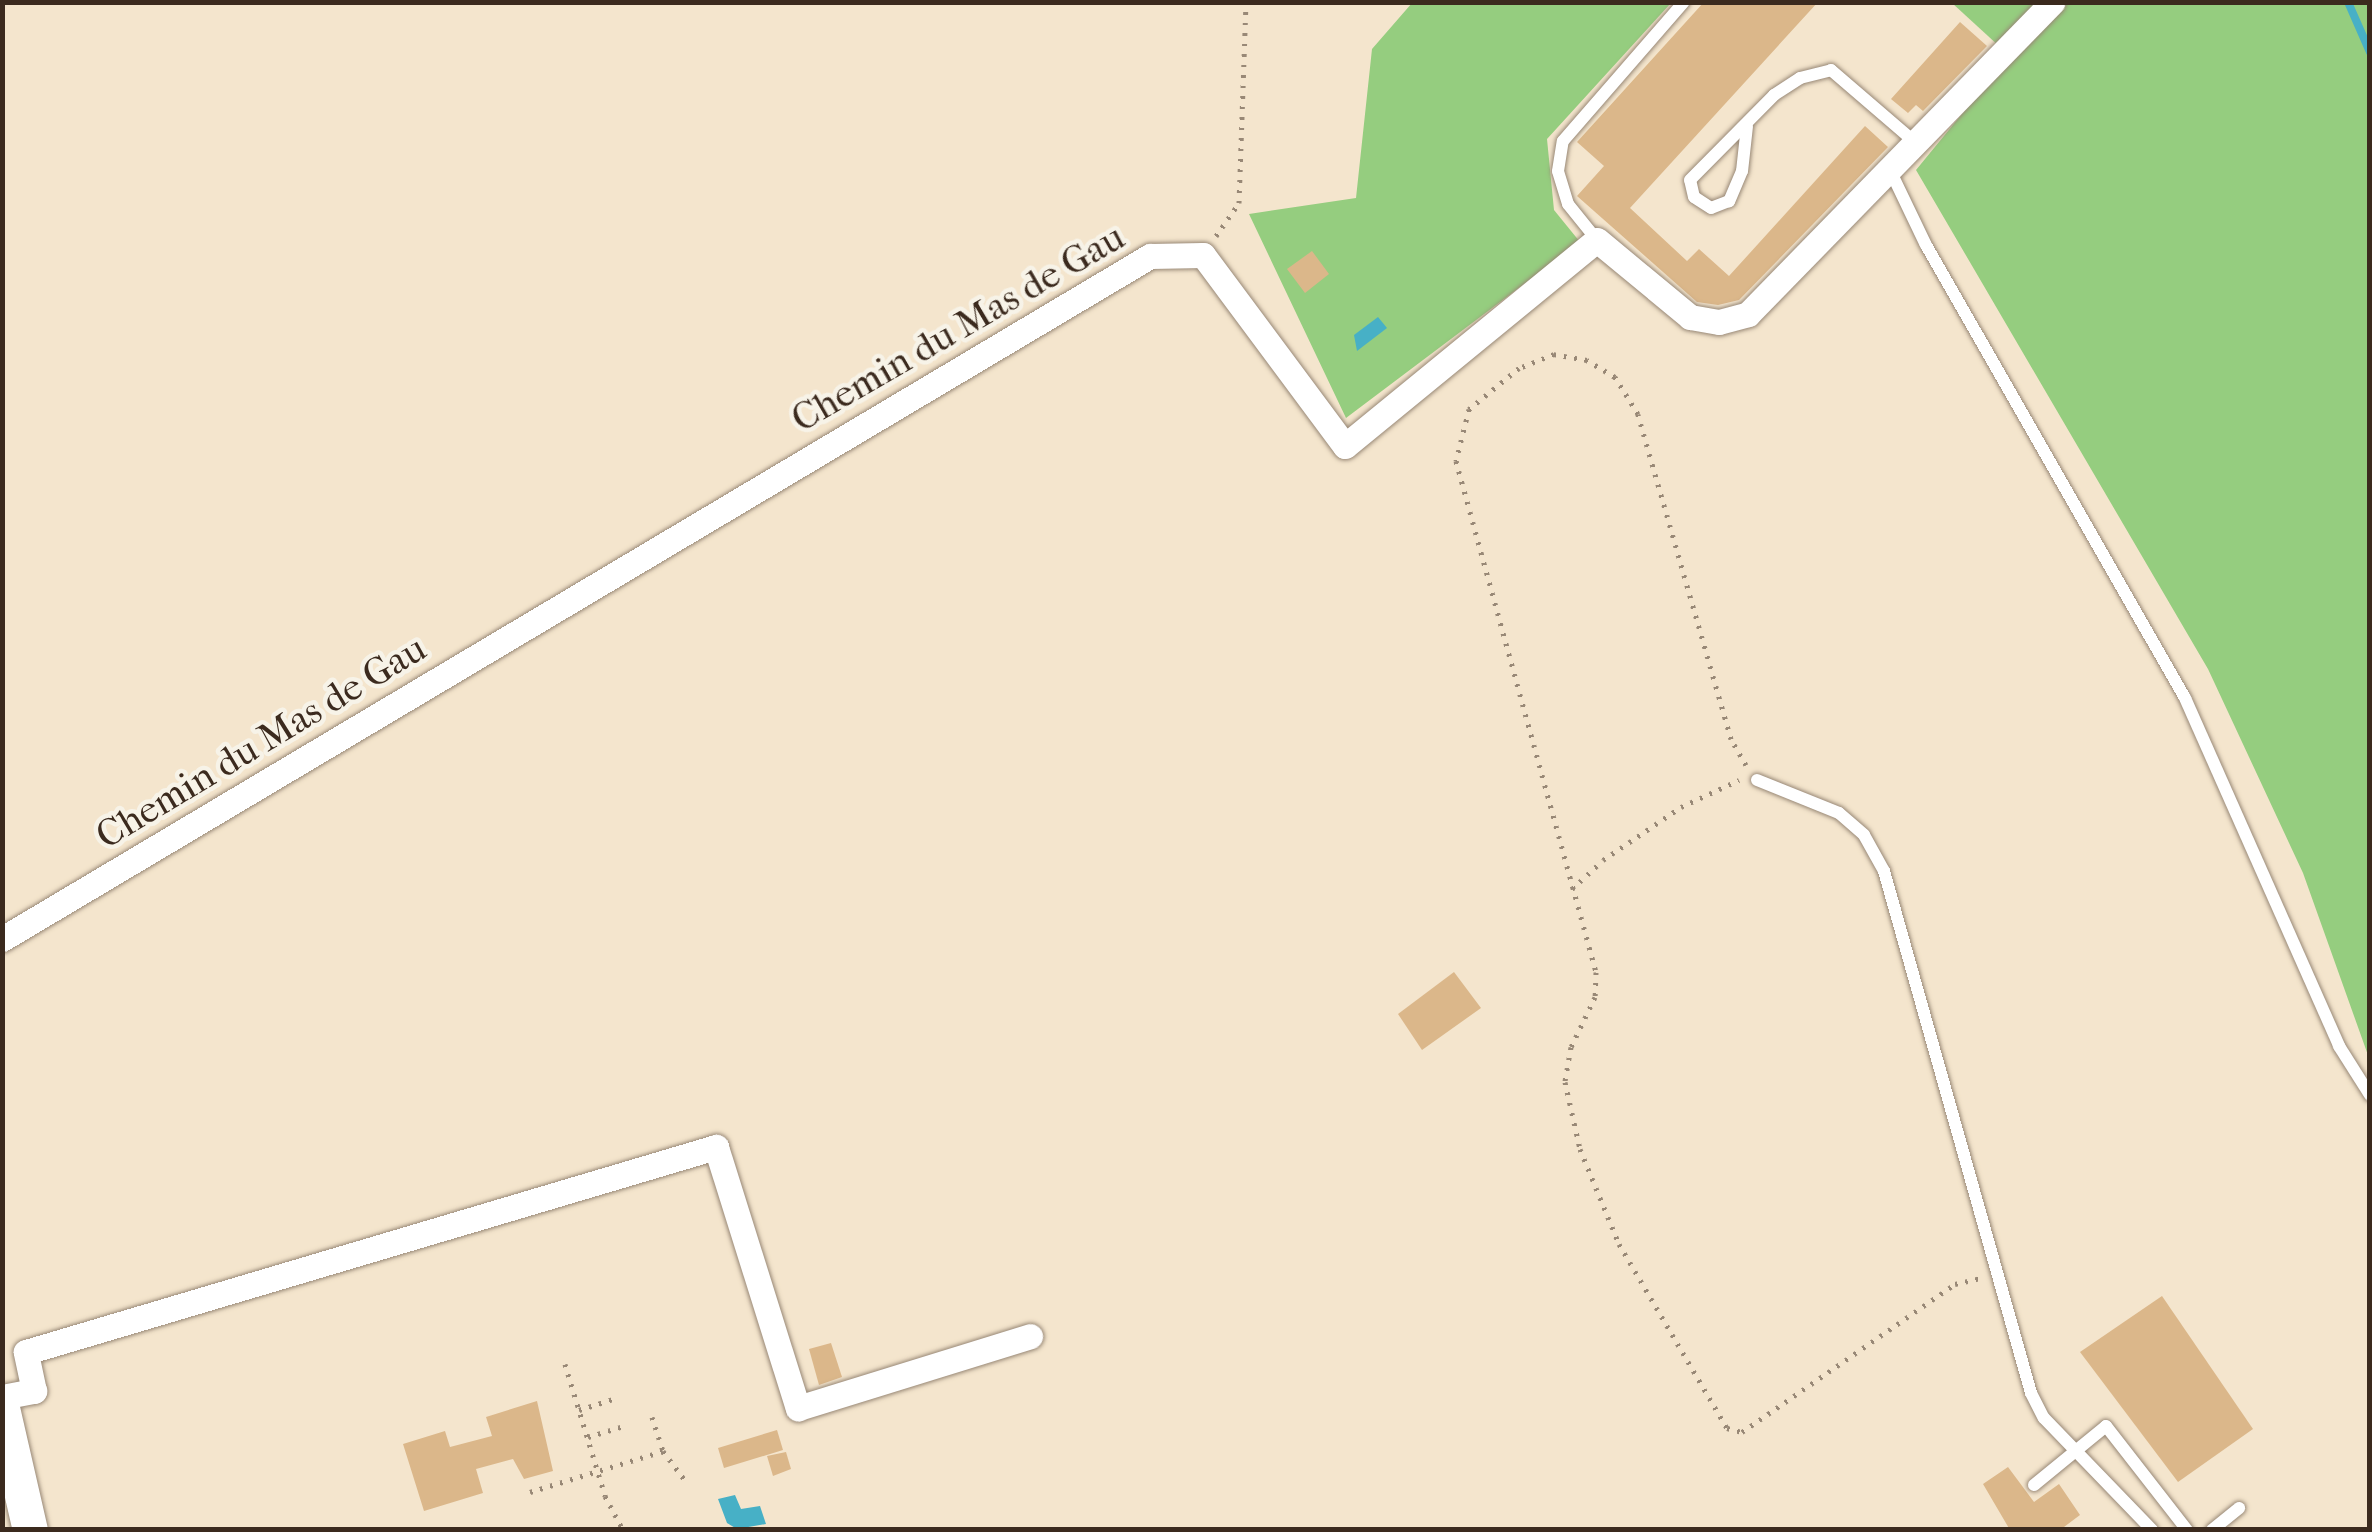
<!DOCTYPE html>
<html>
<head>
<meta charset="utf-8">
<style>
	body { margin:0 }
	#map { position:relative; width:2372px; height:1532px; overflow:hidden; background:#f4e5cd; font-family:"IM FELL French Canon",serif }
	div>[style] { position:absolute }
	.green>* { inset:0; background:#95cd7f }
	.water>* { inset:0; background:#47b0c6 }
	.stream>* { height:8px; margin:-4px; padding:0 4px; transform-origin:4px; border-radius:4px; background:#47b0c6 }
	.building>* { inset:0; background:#dbb78a }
	.path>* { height:5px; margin-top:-2.5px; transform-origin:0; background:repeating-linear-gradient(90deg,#988876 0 2.5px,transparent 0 10.5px) }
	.roads { filter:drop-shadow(0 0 2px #988876) drop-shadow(0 0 2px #988876) }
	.lane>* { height:12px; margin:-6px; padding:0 6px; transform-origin:6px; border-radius:6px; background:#fff }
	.street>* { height:25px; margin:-12.5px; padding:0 12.5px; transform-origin:12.5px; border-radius:12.5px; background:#fff }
	.secondary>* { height:35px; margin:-17.5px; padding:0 17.5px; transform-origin:17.5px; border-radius:17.5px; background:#fff }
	span { translate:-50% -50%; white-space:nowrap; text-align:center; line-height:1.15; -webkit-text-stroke:9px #f7f3e8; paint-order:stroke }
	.street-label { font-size:38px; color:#3b2a1e }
	.frame { position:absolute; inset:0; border:5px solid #3b2a1e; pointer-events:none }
</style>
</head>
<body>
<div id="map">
	<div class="green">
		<div style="clip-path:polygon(1412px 3px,1671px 3px,1547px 139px,1554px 210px,1580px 242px,1346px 418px,1249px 214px,1356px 198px,1372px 49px)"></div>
		<div style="clip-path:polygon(1952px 3px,2035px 3px,2000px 47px)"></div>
		<div style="clip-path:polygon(2053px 3px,2369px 3px,2369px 1058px,2303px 873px,2208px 669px,1916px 170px)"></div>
	</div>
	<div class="water">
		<div style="clip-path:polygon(1378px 317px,1387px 328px,1357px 351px,1354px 335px)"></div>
		<div style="clip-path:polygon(735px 1495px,741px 1509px,760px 1506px,766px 1524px,737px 1529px,727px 1523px,718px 1499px)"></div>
	</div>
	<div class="stream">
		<div style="left:2348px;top:2px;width:55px;rotate:66.3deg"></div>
	</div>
	<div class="building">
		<div style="clip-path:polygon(1704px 2px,1818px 2px,1630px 208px,1687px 261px,1699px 249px,1729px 276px,1865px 126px,1888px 147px,1739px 300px,1718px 305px,1697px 302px,1577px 196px,1604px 166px,1577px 142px)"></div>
		<div style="clip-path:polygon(1960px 22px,1987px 46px,1923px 111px,1916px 105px,1908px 113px,1891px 99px)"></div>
		<div style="clip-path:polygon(1312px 251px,1329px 274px,1305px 293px,1287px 269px)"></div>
		<div style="clip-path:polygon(1454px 972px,1481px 1008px,1422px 1050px,1398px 1014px)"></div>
		<div style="clip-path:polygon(2162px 1296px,2253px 1429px,2178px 1482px,2080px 1352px)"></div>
		<div style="clip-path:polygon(831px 1343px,842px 1377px,819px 1385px,809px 1349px)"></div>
		<div style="clip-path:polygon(537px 1401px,553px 1471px,524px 1479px,513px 1459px,476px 1469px,483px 1493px,424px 1511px,403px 1444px,445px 1431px,450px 1447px,492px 1436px,486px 1417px)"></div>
		<div style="clip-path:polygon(777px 1430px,783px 1450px,724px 1468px,718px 1448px)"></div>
		<div style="clip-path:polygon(786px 1452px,791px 1469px,773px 1476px,767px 1456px)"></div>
		<div style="clip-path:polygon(2008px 1467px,2034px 1502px,2059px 1484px,2080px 1515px,2060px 1530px,2010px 1530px,1983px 1484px)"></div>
	</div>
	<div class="path">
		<div style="left:1216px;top:236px;width:40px;rotate:-55.1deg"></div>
		<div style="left:1239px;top:203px;width:201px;rotate:-88deg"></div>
		<div style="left:1746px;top:765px;width:30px;rotate:-120deg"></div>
		<div style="left:1731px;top:739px;width:338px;rotate:-106deg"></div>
		<div style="left:1638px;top:414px;width:44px;rotate:-121.9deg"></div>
		<div style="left:1615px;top:377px;width:33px;rotate:-149deg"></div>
		<div style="left:1587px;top:360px;width:34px;rotate:-170deg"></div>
		<div style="left:1554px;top:354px;width:38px;rotate:158deg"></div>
		<div style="left:1519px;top:368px;width:65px;rotate:140.6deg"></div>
		<div style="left:1469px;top:409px;width:54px;rotate:104deg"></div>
		<div style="left:1456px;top:461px;width:530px;rotate:74.68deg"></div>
		<div style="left:1596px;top:972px;width:25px;rotate:92deg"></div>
		<div style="left:1595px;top:997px;width:55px;rotate:115.6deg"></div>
		<div style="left:1571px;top:1047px;width:36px;rotate:100deg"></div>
		<div style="left:1565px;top:1082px;width:69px;rotate:77.4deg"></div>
		<div style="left:1580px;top:1149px;width:103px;rotate:67.7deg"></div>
		<div style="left:1619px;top:1244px;width:213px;rotate:59.6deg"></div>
		<div style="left:1727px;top:1428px;width:16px;rotate:15deg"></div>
		<div style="left:1742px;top:1432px;width:259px;rotate:-34.8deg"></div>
		<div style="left:1955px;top:1284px;width:27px;rotate:-13deg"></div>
		<div style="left:1572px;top:889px;width:42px;rotate:-43.1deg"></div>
		<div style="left:1603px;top:860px;width:94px;rotate:-34.2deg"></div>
		<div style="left:1681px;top:807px;width:64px;rotate:-25deg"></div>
		<div style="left:565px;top:1364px;width:138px;rotate:73.1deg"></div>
		<div style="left:605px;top:1496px;width:38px;rotate:62deg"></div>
		<div style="left:579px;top:1410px;width:38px;rotate:-18deg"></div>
		<div style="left:652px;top:1417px;width:36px;rotate:72deg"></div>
		<div style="left:588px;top:1437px;width:37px;rotate:-17deg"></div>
		<div style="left:530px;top:1492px;width:139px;rotate:-17.1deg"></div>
		<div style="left:663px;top:1451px;width:36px;rotate:53deg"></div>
	</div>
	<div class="roads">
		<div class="lane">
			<div style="left:1747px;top:126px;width:45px;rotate:96.3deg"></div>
			<div style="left:1742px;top:171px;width:33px;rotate:113deg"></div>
			<div style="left:1729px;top:201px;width:19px;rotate:159deg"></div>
			<div style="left:1711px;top:208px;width:20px;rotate:-147deg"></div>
			<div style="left:1694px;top:197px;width:17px;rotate:-103deg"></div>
			<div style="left:1690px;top:180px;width:120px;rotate:-45.3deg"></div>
			<div style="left:1774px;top:95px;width:31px;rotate:-33deg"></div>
			<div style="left:1800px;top:78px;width:32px;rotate:-14deg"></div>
			<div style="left:1831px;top:70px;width:112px;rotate:40.7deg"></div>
			<div style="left:1890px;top:170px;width:83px;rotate:64.4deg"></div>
			<div style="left:1926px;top:245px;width:522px;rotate:60.24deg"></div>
			<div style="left:2185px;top:698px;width:381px;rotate:66.1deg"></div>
			<div style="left:2339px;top:1046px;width:58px;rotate:57.7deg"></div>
			<div style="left:1597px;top:240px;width:46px;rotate:-128.9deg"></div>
			<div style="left:1568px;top:204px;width:34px;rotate:-107deg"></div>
			<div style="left:1558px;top:171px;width:30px;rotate:-81deg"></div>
			<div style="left:1563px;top:141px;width:184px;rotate:-49deg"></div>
			<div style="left:1757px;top:780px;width:88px;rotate:21.9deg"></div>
			<div style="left:1839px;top:813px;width:33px;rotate:41deg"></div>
			<div style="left:1864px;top:835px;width:41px;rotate:60.9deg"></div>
			<div style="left:1884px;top:871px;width:542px;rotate:74.27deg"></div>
			<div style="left:2031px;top:1393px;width:28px;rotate:63deg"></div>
			<div style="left:2044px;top:1418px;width:156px;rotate:46deg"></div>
			<div style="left:2034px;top:1485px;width:93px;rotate:-39.3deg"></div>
			<div style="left:2106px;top:1426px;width:132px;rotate:52.1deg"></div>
			<div style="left:2212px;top:1530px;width:35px;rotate:-39deg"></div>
		</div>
		<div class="street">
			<div style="left:2px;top:939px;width:1336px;rotate:-30.75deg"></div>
			<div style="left:1150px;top:256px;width:53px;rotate:-1.1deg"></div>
			<div style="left:1203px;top:255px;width:238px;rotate:53.4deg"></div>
			<div style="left:1345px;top:446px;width:325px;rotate:-39.3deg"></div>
			<div style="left:1597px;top:240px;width:121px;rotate:39.6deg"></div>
			<div style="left:1690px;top:317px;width:29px;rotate:10deg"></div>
			<div style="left:1719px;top:322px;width:30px;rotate:-15deg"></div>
			<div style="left:1748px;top:314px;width:436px;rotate:-45.7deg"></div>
			<div style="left:2px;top:1397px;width:33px;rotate:-11deg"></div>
			<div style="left:34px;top:1391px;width:40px;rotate:-102deg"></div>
			<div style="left:26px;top:1352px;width:720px;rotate:-16.55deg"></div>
			<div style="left:716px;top:1147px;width:274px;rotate:72.6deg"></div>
			<div style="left:798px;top:1408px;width:243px;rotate:-17.2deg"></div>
		</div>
		<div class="secondary">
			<div style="left:2px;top:1408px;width:125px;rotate:77.1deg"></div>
		</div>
	</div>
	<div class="street-label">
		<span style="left:958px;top:328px;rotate:-30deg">Chemin du Mas de Gau</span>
		<span style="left:261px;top:742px;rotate:-31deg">Chemin du Mas de Gau</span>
	</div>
	<div class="frame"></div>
</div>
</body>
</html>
